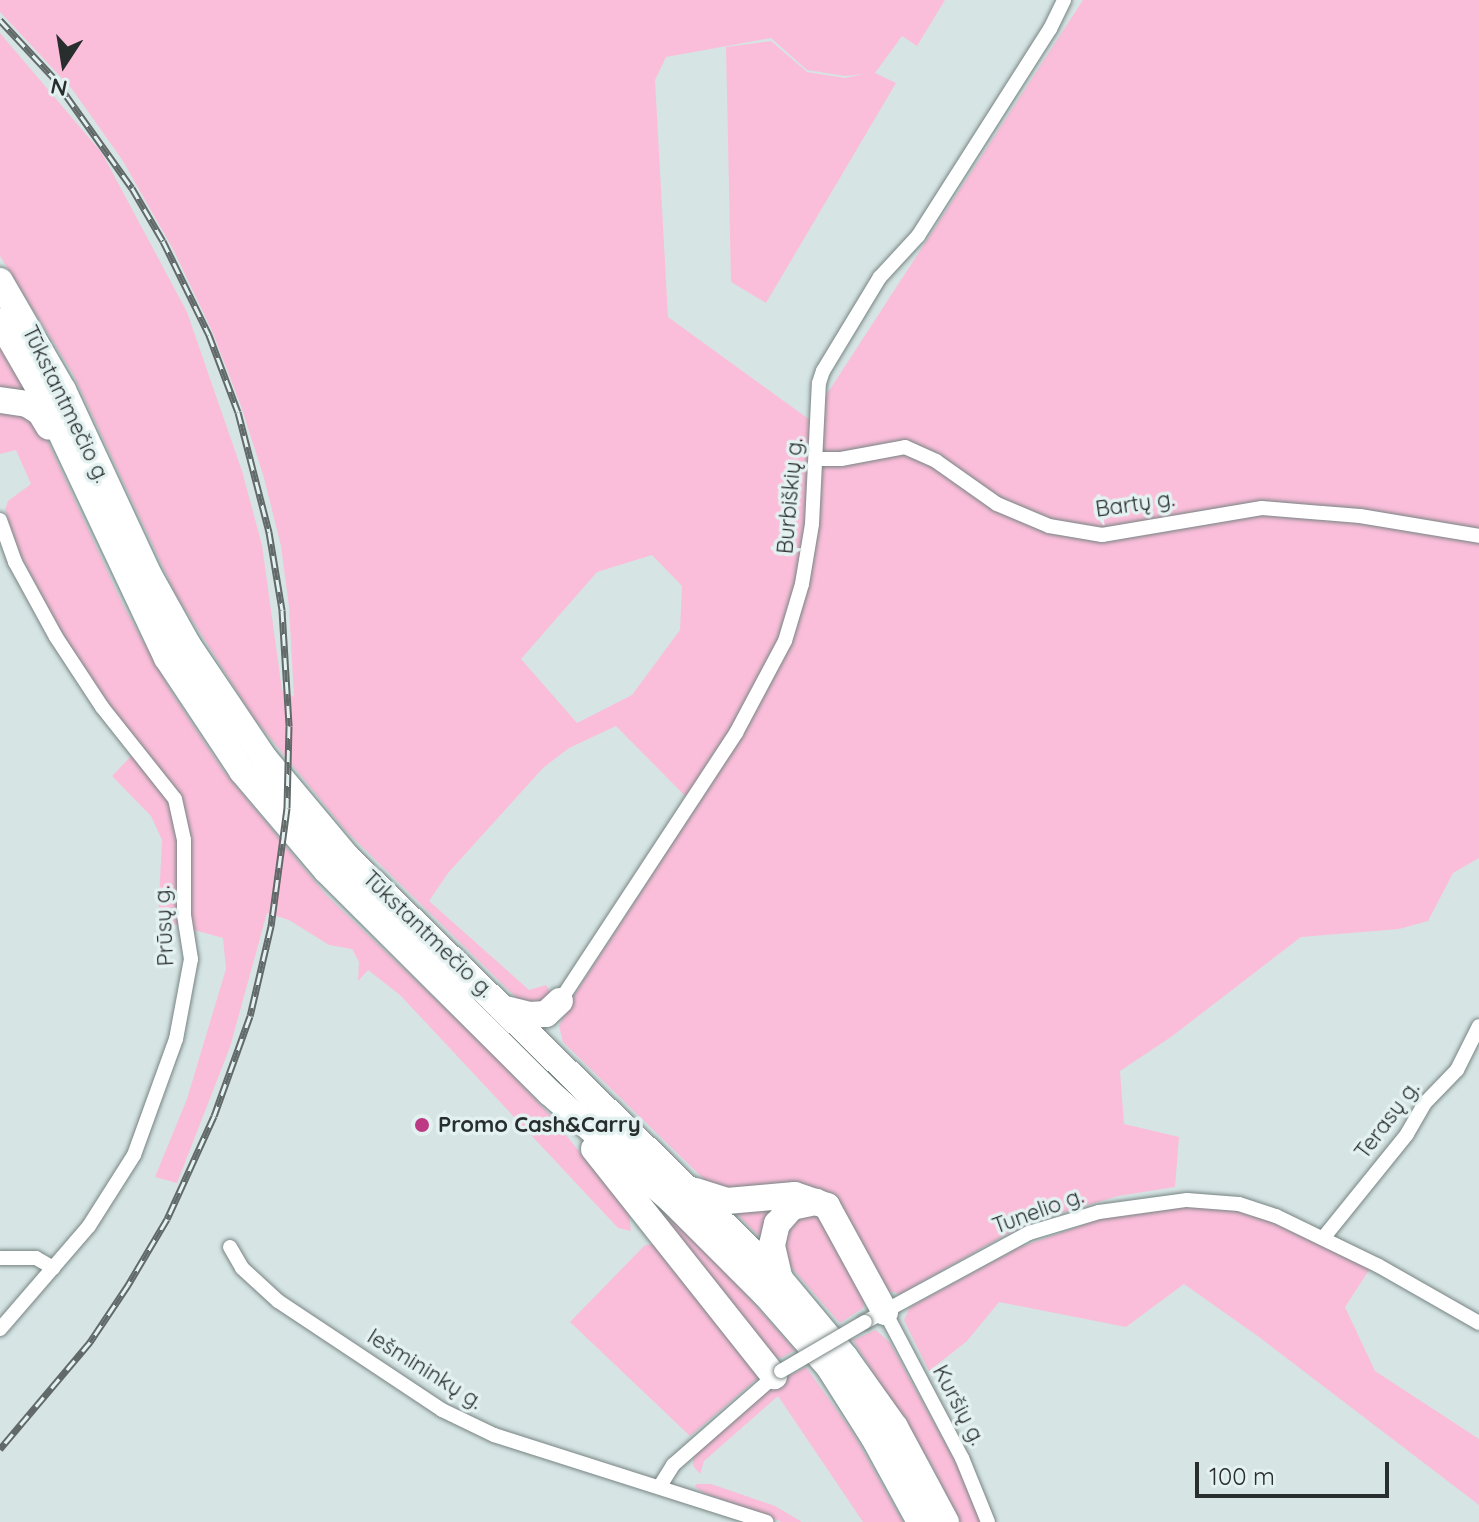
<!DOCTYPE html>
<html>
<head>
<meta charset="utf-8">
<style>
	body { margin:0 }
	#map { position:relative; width:1479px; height:1522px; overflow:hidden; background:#d6e4e4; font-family:Quicksand,sans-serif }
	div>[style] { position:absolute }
	.green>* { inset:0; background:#fbbeda }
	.roads { filter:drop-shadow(0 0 2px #778483) drop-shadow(0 0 2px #778483) }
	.street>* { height:14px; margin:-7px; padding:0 7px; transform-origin:7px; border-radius:7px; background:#fff }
	.highway>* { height:26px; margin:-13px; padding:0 13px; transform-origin:13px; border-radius:13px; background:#fff }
	.rail>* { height:7px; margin-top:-3.5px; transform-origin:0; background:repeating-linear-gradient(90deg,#e3f1f1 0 12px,#616969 0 24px); box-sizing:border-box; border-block:2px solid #616969 }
	.bridges { filter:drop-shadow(0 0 2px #778483) drop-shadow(0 0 2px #778483) }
	.street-bridge>* { height:14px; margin:-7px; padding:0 7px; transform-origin:7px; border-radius:7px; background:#fff }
	.dots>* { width:22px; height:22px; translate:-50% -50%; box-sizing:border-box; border:4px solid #e3f1f1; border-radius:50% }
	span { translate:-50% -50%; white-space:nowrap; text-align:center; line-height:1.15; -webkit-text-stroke:7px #e3f1f1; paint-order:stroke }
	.street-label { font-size:22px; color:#282d2d }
	.poi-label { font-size:22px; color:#282d2d; font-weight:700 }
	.left { translate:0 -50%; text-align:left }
	.north { position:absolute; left:24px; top:24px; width:80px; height:80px; -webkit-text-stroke:6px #e3f1f1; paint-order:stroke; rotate:192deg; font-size:22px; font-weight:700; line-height:32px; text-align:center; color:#282d2d }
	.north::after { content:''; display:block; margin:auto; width:28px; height:36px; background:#282d2d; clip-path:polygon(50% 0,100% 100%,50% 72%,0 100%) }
	.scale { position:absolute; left:1195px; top:1462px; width:194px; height:36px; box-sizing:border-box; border:4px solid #282d2d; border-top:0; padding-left:10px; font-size:24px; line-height:28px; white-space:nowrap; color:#282d2d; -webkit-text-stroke:6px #e3f1f1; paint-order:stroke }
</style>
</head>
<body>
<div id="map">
	<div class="green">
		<div style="clip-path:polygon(evenodd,0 0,945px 0,917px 46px,902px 36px,875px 73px,896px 83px,766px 303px,731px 282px,726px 47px,771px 41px,807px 72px,845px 78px,864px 74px,845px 76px,807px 70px,771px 38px,666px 57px,655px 80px,668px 317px,810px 420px,1083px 0,1479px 0,1479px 858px,1453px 873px,1428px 921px,1399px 929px,1301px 937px,1171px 1037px,1120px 1071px,1124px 1124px,1179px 1137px,1175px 1187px,1118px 1196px,1055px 1215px,1007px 1234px,900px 1294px,889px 1291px,842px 1208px,726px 1193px,712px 1187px,563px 1042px,559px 1026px,576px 992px,696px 807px,616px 726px,569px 748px,543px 768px,448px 873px,429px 901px,529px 990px,546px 985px,553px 997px,526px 1007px,346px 831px,254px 718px,175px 593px,73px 374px,0 256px,0 33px,102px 153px,187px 312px,242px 471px,262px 545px,282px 690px,294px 697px,289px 607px,281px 546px,264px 478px,241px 406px,212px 331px,174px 251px,123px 161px,72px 89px,0 12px,0 0,652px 555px,682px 586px,680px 630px,632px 695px,577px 723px,521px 659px,597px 572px,652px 555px)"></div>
		<div style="clip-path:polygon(0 345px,17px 373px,26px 393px,0 391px)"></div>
		<div style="clip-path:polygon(0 408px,39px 422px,122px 603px,170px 690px,222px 769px,326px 895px,495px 1056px,550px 1115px,629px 1214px,631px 1231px,618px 1228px,400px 995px,368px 970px,358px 981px,359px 962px,352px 949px,329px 945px,289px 920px,267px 913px,230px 1047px,177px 1183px,155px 1177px,187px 1099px,226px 969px,223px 938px,158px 920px,162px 840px,151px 816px,112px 776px,139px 748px,111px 711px,56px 623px,19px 552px,5px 510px,8px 501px,31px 484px,16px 450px,0 454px)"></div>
		<div style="clip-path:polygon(630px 1180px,728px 1274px,795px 1350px,781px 1358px,773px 1357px)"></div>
		<div style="clip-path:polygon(800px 1199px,762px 1239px,731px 1208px)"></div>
		<div style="clip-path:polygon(1176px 1205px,1256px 1212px,1371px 1267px,1345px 1307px,1375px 1371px,1479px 1439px,1479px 1505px,1259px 1337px,1184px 1284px,1126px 1327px,999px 1302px,967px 1341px,929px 1371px,904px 1320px,910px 1307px,1020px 1247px,1103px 1218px)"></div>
		<div style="clip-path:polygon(807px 1212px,821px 1217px,865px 1295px,863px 1308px,840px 1323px,783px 1258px,778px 1233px)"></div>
		<div style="clip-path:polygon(659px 1244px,759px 1377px,690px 1436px,570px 1322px,645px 1245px)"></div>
		<div style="clip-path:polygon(876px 1330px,890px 1343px,961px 1472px,983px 1522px,959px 1522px,933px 1467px,853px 1340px)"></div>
		<div style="clip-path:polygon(806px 1367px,853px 1433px,903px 1522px,863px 1522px,778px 1396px,704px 1461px,700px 1474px,693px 1466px,693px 1455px,775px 1383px)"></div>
		<div style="clip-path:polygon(696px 1484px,711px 1484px,775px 1506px,802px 1522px,782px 1522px,704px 1493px,695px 1487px)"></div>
	</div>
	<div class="roads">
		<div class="street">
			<div style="left:817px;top:459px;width:24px"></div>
			<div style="left:841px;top:459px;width:65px;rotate:-10.6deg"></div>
			<div style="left:905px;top:447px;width:34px;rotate:24deg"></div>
			<div style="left:936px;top:461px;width:75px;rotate:35.2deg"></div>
			<div style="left:997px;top:504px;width:56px;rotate:22.9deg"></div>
			<div style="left:1049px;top:526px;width:54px;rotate:9.6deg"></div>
			<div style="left:1102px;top:535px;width:162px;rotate:-9.6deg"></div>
			<div style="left:1262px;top:508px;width:98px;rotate:4.7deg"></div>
			<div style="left:1360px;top:516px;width:121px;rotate:9.5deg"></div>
			<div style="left:0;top:520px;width:45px;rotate:70.3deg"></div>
			<div style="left:15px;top:562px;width:85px;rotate:61.3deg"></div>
			<div style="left:56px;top:637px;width:84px;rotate:56.7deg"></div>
			<div style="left:102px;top:707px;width:117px;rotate:51.6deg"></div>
			<div style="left:175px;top:799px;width:42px;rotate:77.6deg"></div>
			<div style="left:184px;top:840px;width:75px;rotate:90deg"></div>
			<div style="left:184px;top:915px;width:45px;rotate:81deg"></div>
			<div style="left:191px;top:959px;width:81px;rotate:100.6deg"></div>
			<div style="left:176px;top:1039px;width:123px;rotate:109.9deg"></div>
			<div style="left:134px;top:1155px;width:84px;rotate:122.4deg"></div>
			<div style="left:89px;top:1226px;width:136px;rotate:130.8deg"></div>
			<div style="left:560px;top:1001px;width:321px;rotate:-56.7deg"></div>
			<div style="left:736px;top:733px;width:104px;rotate:-62deg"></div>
			<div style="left:785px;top:641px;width:59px;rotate:-73.4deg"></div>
			<div style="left:802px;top:584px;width:61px;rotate:-80.5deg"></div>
			<div style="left:812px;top:524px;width:141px;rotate:-87.2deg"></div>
			<div style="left:819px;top:383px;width:13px;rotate:-72deg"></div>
			<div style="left:823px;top:371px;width:110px;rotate:-58.8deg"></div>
			<div style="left:880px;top:277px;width:56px;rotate:-47.2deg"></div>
			<div style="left:918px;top:236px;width:246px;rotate:-57.5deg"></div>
			<div style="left:1050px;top:29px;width:32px;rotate:-64deg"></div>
			<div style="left:1324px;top:1237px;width:132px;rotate:-51.1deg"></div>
			<div style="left:1407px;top:1134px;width:36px;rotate:-60deg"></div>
			<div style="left:1425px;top:1103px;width:46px;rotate:-45.9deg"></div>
			<div style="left:1457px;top:1070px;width:49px;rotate:-63.4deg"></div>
			<div style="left:230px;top:1247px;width:24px;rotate:60deg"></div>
			<div style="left:242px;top:1268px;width:49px;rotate:42.5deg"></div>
			<div style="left:278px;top:1301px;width:197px;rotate:33.6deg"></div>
			<div style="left:442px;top:1410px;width:58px;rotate:25.7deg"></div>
			<div style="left:494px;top:1435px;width:286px;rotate:17.7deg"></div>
			<div style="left:0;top:1258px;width:36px"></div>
			<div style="left:36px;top:1258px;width:20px;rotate:30deg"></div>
			<div style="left:885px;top:1312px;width:165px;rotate:62.2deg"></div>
			<div style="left:962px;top:1458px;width:69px;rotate:67.9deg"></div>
			<div style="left:865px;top:1322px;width:187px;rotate:-28.5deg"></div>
			<div style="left:1029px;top:1233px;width:73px;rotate:-16.7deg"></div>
			<div style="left:1099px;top:1212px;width:89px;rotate:-7.8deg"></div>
			<div style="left:1187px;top:1200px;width:52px;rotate:4.4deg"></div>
			<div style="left:1239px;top:1204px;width:39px;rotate:18deg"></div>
			<div style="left:1276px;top:1216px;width:114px;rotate:25.9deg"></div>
			<div style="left:1379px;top:1266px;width:115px;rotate:29.7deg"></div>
			<div style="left:660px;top:1486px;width:25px;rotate:-58deg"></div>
			<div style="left:673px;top:1465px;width:140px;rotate:-41.2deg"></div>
		</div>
		<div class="highway">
			<div style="left:0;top:281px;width:126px;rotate:60deg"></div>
			<div style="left:63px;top:390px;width:204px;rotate:65.1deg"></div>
			<div style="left:149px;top:575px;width:80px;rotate:60.9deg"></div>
			<div style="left:188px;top:645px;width:138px;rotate:56deg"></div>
			<div style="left:265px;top:759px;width:126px;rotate:50.1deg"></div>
			<div style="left:346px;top:856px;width:606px;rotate:44.26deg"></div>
			<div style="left:780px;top:1279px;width:102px;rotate:50.2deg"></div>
			<div style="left:845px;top:1357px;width:86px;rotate:54.5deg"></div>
			<div style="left:895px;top:1427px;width:108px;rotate:61.8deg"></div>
			<div style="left:0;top:321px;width:90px;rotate:60deg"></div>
			<div style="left:45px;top:399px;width:286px;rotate:64.8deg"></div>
			<div style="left:167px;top:658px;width:136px;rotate:56.4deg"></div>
			<div style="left:242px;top:771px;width:130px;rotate:49.7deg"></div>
			<div style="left:326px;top:870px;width:316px;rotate:44.9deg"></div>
			<div style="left:550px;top:1093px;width:164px;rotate:41.5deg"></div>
			<div style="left:673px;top:1202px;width:132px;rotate:45deg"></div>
			<div style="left:766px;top:1295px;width:96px;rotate:48.8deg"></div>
			<div style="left:829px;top:1367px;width:84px;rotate:57.6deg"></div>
			<div style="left:874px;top:1438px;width:96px;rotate:61.3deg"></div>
			<div style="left:0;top:400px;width:27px;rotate:8deg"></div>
			<div style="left:27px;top:404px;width:15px;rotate:32deg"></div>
			<div style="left:40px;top:412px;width:17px;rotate:59deg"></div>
			<div style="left:506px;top:1009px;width:25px;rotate:14deg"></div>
			<div style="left:530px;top:1015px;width:16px;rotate:-4deg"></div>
			<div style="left:546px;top:1014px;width:19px;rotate:-43deg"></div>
			<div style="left:594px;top:1149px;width:290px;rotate:51.6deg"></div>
			<div style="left:696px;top:1191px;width:33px;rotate:18deg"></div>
			<div style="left:727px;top:1201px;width:68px;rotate:-5deg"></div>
			<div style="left:795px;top:1195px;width:34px;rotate:19deg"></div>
			<div style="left:827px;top:1206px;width:121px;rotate:61.3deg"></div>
			<div style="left:779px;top:1276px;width:32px;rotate:-103deg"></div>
			<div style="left:772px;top:1245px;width:22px;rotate:-77deg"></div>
			<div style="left:777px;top:1224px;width:23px;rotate:-49deg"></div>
			<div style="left:792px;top:1207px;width:25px;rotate:-12deg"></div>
		</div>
	</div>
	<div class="rail">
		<div style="left:0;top:20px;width:78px;rotate:47.1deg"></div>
		<div style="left:53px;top:77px;width:136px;rotate:54.6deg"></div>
		<div style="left:132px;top:188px;width:61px;rotate:59.7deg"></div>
		<div style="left:163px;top:241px;width:105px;rotate:63.9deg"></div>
		<div style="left:209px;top:335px;width:82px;rotate:69.4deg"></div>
		<div style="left:238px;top:412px;width:124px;rotate:75.5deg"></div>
		<div style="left:269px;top:532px;width:79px;rotate:80.5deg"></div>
		<div style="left:282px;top:610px;width:116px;rotate:86.5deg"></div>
		<div style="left:289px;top:726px;width:82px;rotate:91.4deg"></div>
		<div style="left:287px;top:808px;width:119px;rotate:97.7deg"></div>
		<div style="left:271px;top:926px;width:92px;rotate:103.1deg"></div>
		<div style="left:250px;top:1016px;width:106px;rotate:109.8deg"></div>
		<div style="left:214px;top:1116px;width:113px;rotate:114.5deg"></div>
		<div style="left:167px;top:1219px;width:77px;rotate:120.6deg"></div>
		<div style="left:128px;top:1285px;width:69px;rotate:123.7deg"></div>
		<div style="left:90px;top:1342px;width:140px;rotate:130.1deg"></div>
	</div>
	<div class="bridges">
		<div class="street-bridge">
			<div style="left:781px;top:1371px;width:97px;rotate:-30.3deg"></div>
		</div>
	</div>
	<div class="dots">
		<div style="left:422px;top:1125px;background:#bb3a83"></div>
	</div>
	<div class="street-label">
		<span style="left:66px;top:404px;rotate:64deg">Tūkstantmečio g.</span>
		<span style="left:790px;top:496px;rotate:-85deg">Burbiškių g.</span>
		<span style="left:1135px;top:504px;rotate:-8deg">Bartų g.</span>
		<span style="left:164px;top:926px;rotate:-93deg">Prūsų g.</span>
		<span style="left:428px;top:934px;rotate:44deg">Tūkstantmečio g.</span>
		<span style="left:1387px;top:1120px;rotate:-53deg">Terasų g.</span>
		<span style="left:1038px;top:1211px;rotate:-20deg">Tunelio g.</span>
		<span style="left:425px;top:1369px;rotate:32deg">Iešmininkų g.</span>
		<span style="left:959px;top:1405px;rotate:62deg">Kuršių g.</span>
	</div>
	<div class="poi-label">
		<span class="left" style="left:438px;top:1125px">Promo Cash&amp;Carry</span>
	</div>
	<div class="north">N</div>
	<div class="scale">100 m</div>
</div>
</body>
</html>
